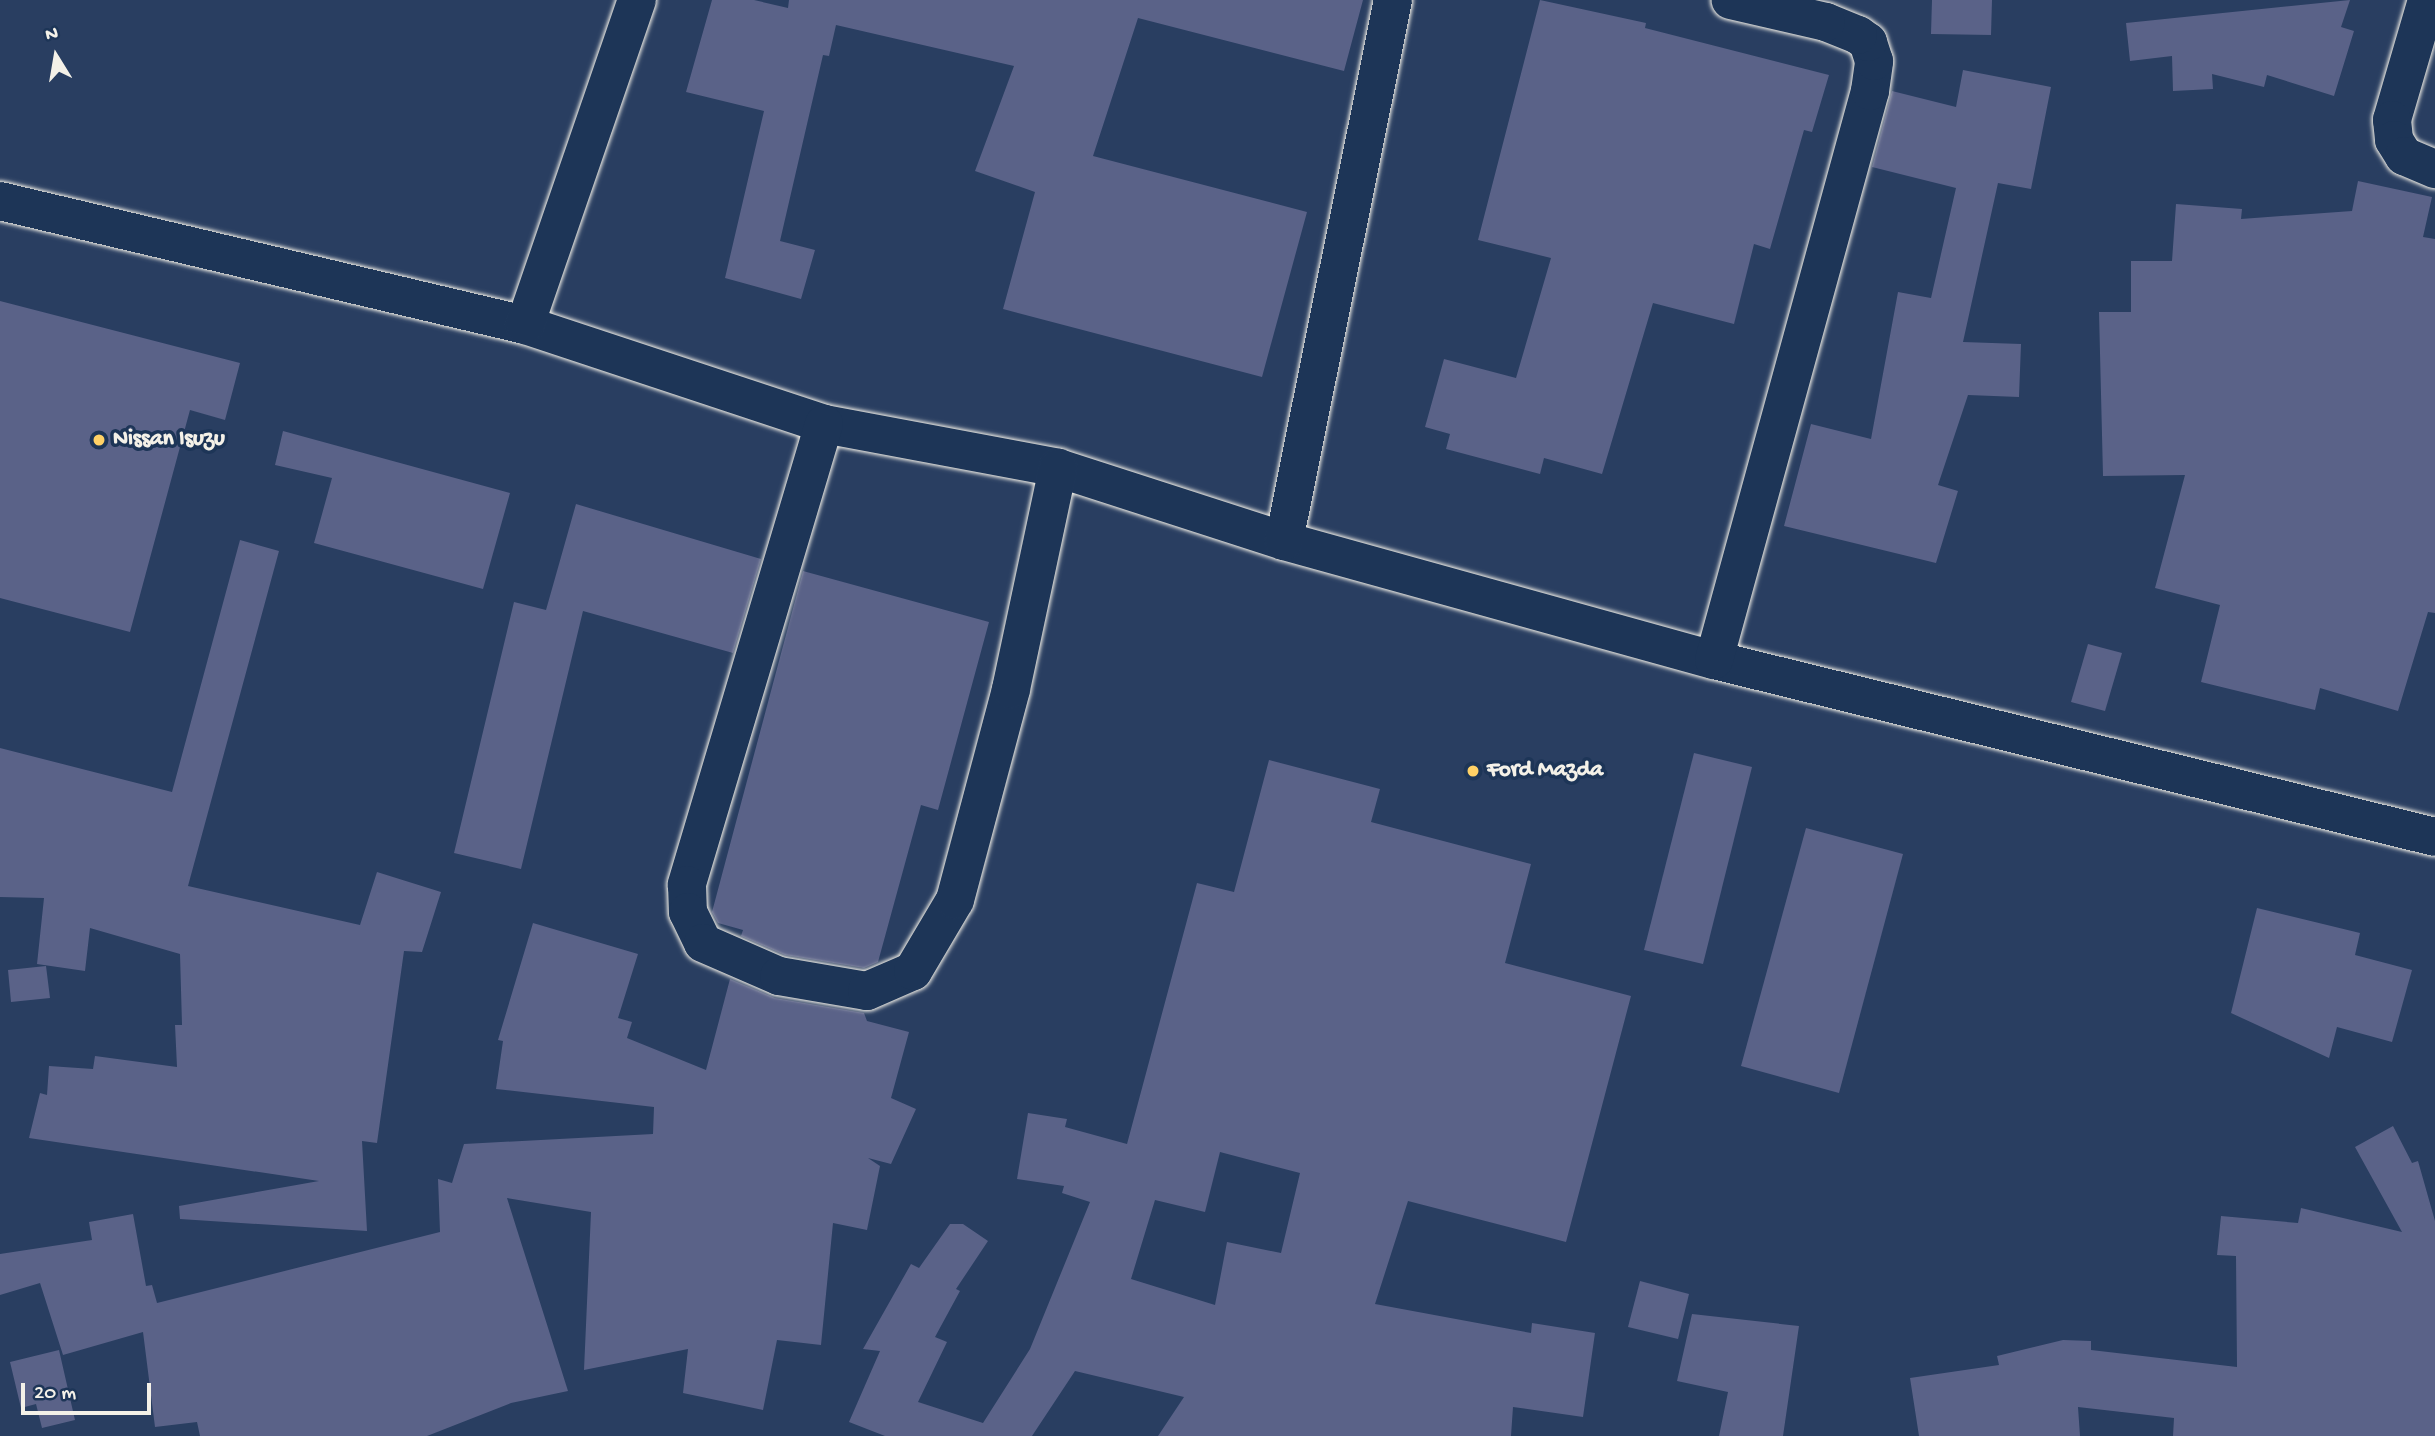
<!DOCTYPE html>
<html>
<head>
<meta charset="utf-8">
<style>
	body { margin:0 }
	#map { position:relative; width:2435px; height:1436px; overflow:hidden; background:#293e61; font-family:"Gochi Hand",sans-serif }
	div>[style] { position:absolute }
	.building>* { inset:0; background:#5a6288 }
	.roads { filter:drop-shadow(0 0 2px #f4f1e8) drop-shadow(0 0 2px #f4f1e8) }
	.minor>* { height:38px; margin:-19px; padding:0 19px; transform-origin:19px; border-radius:19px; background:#1d3557 }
	.dots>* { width:19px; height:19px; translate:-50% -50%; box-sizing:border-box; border:4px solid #1d3557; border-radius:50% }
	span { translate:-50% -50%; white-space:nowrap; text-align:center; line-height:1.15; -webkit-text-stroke:7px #1d3557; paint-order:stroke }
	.poi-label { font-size:23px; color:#f4f1e8; font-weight:700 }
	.left { translate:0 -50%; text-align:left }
	.north { position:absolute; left:21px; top:21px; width:70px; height:70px; -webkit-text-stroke:5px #1d3557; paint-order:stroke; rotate:349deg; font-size:19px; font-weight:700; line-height:28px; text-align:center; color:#f4f1e8 }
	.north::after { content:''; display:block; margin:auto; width:24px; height:32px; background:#f4f1e8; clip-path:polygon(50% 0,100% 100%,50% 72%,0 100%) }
	.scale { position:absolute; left:21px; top:1383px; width:130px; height:32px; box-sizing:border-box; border:4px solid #f4f1e8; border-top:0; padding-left:9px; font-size:21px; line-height:24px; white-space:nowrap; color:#f4f1e8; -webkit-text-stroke:5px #1d3557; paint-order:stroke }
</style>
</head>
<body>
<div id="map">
	<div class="building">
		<div style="clip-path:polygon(712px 0,754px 0,788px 8px,789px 0,1363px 0,1344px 71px,1138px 18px,1093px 156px,1307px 212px,1262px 377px,1003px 309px,1035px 192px,975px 171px,1014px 66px,836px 25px,829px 56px,823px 55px,780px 241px,815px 250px,801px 299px,725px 278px,764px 111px,686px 92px)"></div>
		<div style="clip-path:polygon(1540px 0,1646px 23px,1645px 28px,1829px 75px,1812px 132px,1804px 130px,1770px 249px,1754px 244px,1734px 324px,1653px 303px,1602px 474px,1544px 458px,1540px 474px,1446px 449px,1450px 434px,1425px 427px,1444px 359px,1516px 378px,1551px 258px,1478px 240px)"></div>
		<div style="clip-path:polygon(1932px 0,1992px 0,1991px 35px,1931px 34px)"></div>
		<div style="clip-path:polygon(2350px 0,2341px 27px,2354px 31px,2334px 96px,2267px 75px,2264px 87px,2212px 74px,2213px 89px,2173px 91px,2172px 56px,2130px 61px,2126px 23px)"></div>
		<div style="clip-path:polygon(1963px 70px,2051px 87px,2031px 189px,1998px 183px,1963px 342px,2021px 344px,2019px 397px,1968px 395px,1938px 485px,1958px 491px,1936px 563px,1784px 526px,1811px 424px,1871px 439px,1898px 292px,1931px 298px,1956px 188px,1872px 167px,1892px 91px,1956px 107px)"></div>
		<div style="clip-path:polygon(2358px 181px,2432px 197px,2423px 237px,2435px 239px,2435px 613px,2428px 612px,2398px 711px,2320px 688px,2315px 710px,2201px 682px,2220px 605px,2155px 588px,2185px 475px,2103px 476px,2099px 312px,2131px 312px,2131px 261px,2172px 261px,2176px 204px,2242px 209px,2241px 219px,2352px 211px)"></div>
		<div style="clip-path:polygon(0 301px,240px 363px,225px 420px,190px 410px,130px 632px,0 598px)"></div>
		<div style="clip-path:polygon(283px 431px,510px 493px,483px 589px,314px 543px,332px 478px,275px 465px)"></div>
		<div style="clip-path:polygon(576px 504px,761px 559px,733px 653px,583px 611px,521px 869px,454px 853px,514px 602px,546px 610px)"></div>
		<div style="clip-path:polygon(240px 540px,279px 551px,188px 886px,360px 925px,377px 872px,441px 892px,422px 952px,404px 951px,377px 1143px,362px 1141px,367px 1231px,180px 1219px,179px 1206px,319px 1181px,29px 1138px,40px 1093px,47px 1095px,49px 1066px,93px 1069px,95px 1056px,177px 1067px,175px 1025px,182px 1025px,180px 954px,90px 928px,85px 971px,37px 964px,44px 898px,0 897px,0 748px,172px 792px)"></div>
		<div style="clip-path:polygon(803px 571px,989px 622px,938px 810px,921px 805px,878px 962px,864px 968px,785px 955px,741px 936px,743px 930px,718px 923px,712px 912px)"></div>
		<div style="clip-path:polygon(2088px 644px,2122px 653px,2105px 711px,2071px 702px)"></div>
		<div style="clip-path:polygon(1694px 753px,1752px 767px,1703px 964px,1644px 950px)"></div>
		<div style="clip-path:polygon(evenodd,1269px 760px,1380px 789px,1371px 822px,1531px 864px,1505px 963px,1631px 996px,1566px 1242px,1408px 1201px,1375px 1304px,1531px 1333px,1532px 1323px,1595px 1333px,1583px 1417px,1513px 1407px,1511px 1436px,1158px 1436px,1184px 1397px,1075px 1371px,1032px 1436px,885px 1436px,849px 1422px,880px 1351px,863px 1349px,911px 1264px,919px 1268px,950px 1224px,963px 1224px,988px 1241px,956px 1289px,960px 1291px,935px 1337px,947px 1342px,918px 1402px,983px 1423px,1030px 1349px,1090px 1202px,1062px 1193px,1064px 1186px,1017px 1179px,1028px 1113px,1067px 1119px,1065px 1127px,1127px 1144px,1197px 883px,1234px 892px,1269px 760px,1220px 1152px,1300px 1173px,1281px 1253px,1227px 1242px,1215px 1305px,1131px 1279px,1155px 1200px,1205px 1212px,1220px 1152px)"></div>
		<div style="clip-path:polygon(1806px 828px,1903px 854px,1839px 1093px,1741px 1066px)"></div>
		<div style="clip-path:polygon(2257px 908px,2360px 933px,2355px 955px,2412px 970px,2392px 1042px,2337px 1027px,2329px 1058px,2231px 1013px)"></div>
		<div style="clip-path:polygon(533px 923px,638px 954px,618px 1018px,632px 1022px,627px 1038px,706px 1070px,730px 979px,775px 998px,864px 1013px,867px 1021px,909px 1032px,891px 1098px,916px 1109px,891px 1164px,868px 1158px,880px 1166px,867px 1230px,833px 1223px,821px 1345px,777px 1340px,763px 1410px,683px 1393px,688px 1349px,584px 1370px,591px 1212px,507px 1198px,568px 1391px,511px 1403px,427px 1436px,200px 1436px,197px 1422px,155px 1427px,143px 1332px,63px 1355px,40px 1283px,0 1295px,0 1254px,92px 1240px,89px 1222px,133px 1214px,146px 1286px,152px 1285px,157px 1303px,440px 1232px,438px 1179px,452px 1183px,464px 1144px,653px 1134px,654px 1107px,496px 1089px,503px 1041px,498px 1040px)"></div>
		<div style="clip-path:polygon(46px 966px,50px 998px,11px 1002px,8px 970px)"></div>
		<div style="clip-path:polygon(2393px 1126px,2412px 1163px,2418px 1161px,2435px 1221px,2435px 1436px,2173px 1436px,2174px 1418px,2078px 1407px,2080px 1436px,1919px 1436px,1910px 1378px,1999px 1365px,1997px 1356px,2063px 1340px,2091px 1341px,2091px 1350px,2237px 1367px,2236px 1256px,2217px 1255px,2221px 1216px,2298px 1223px,2301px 1208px,2402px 1232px,2355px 1147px)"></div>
		<div style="clip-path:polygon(1640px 1281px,1689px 1294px,1678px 1339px,1628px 1327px)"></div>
		<div style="clip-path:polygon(1692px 1314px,1799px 1326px,1783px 1436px,1719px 1436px,1728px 1392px,1677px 1381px)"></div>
		<div style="clip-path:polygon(59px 1350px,75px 1420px,42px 1428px,36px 1404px,21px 1408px,10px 1362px)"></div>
	</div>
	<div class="roads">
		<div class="minor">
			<div style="left:2427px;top:0;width:125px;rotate:106.3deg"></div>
			<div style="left:2392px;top:120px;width:20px;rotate:84deg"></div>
			<div style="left:2394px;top:140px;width:19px;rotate:58deg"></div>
			<div style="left:2404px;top:156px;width:34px;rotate:23deg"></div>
			<div style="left:0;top:201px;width:539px;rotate:13.29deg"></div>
			<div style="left:525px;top:325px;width:315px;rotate:18.3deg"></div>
			<div style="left:824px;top:424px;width:238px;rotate:10.6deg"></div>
			<div style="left:1058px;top:468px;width:237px;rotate:17.9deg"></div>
			<div style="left:1284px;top:541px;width:446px;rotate:15.5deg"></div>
			<div style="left:1714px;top:660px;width:742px;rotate:13.79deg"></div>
			<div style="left:525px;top:325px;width:344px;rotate:-71deg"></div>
			<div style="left:824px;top:424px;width:481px;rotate:106.6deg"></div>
			<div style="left:687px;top:885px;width:27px;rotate:88deg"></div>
			<div style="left:688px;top:912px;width:34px;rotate:64deg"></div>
			<div style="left:703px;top:943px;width:83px;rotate:23.5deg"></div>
			<div style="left:779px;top:976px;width:89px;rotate:9.7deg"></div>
			<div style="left:867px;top:991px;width:50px;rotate:-23.5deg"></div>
			<div style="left:913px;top:971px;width:82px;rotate:-59.4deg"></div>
			<div style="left:955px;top:900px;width:218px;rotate:-75.1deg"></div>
			<div style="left:1011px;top:689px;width:226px;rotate:-78deg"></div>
			<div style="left:1284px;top:541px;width:552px;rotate:-78.61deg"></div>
			<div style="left:1714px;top:660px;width:590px;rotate:-74.67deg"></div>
			<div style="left:1870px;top:91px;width:30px;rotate:-82deg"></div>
			<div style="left:1874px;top:61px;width:20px;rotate:-108deg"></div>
			<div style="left:1868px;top:42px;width:12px;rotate:-145deg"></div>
			<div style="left:1858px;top:35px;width:35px;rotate:-158deg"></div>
			<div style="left:1826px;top:22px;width:98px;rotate:-167deg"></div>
		</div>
	</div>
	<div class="dots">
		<div style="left:99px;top:440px;background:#ffd166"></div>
		<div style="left:1473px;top:771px;background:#ffd166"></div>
	</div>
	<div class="poi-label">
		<span class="left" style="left:113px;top:440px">Nissan Isuzu</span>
		<span class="left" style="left:1487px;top:771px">Ford Mazda</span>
	</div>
	<div class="north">N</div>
	<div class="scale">20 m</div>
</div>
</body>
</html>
